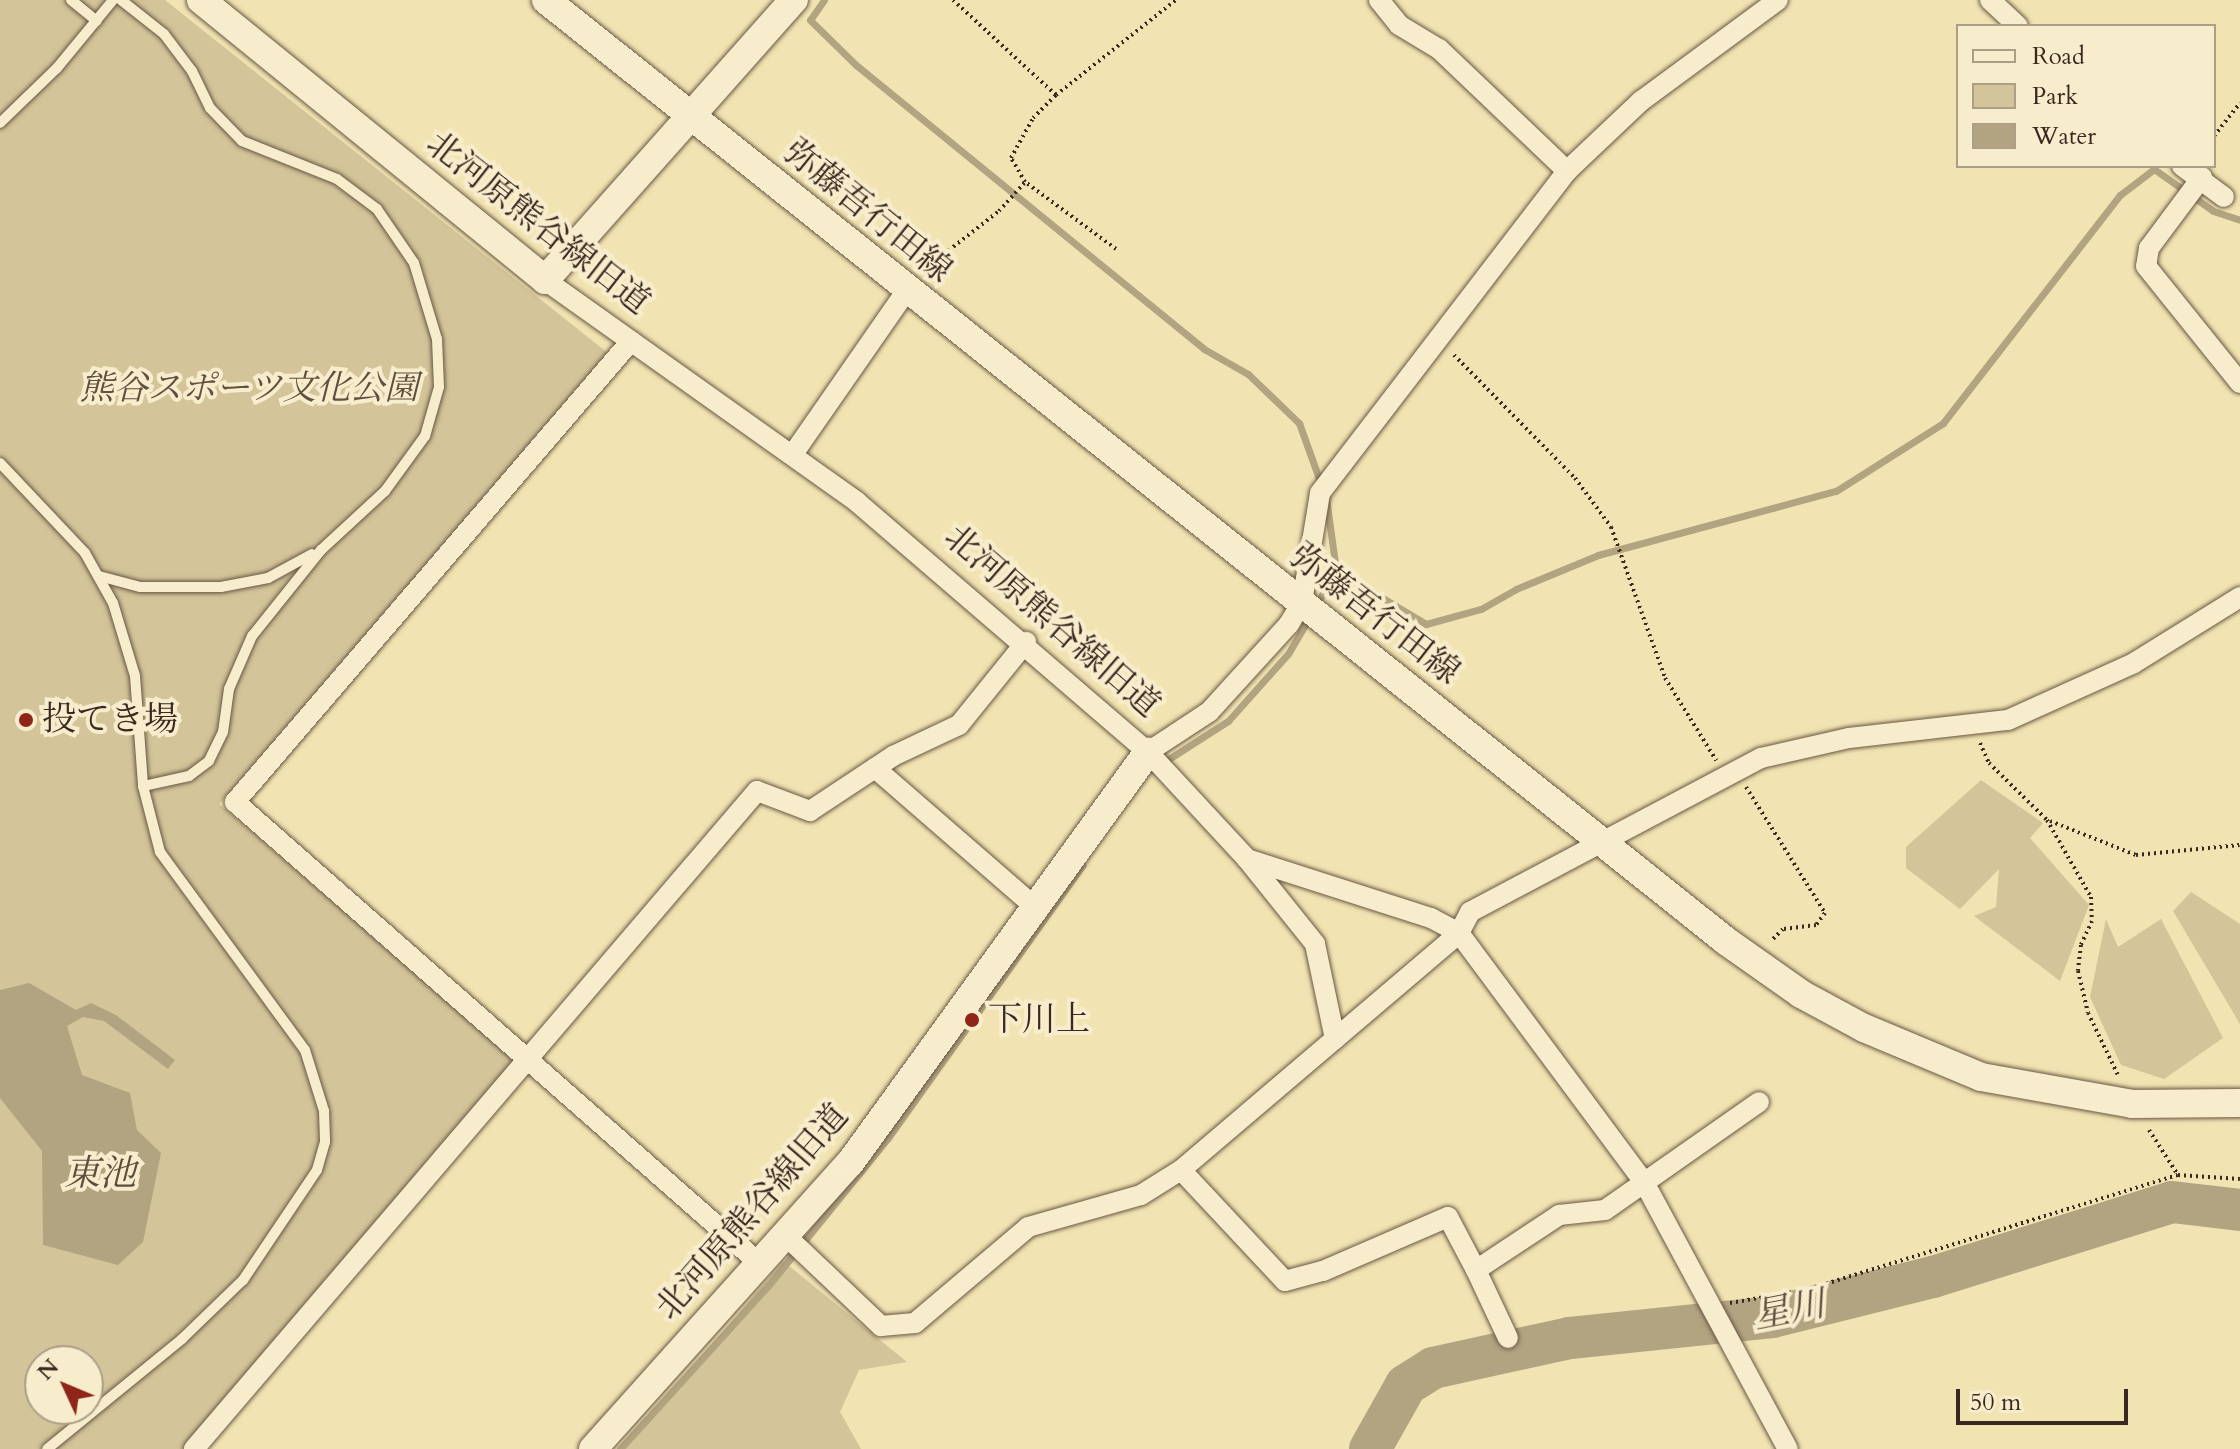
<!DOCTYPE html>
<html>
<head>
<meta charset="utf-8">
<style>
	body { margin:0 }
	#map { position:relative; width:2240px; height:1449px; overflow:hidden; background:#f2e4b2; font-family:Cardo,"Noto Serif JP",serif }
	div>[style] { position:absolute }
	.green>* { inset:0; background:#d3c499 }
	.water>* { inset:0; background:#b3a481 }
	.stream>* { height:7px; margin:-3.5px; padding:0 3.5px; transform-origin:3.5px; border-radius:3.5px; background:#b3a481 }
	.river>* { height:42px; margin:-21px; padding:0 21px; transform-origin:21px; border-radius:21px; background:#b3a481 }
	.path>* { height:4px; margin-top:-2px; transform-origin:0; background:repeating-linear-gradient(90deg,#3a2921 0 2px,transparent 0 6px) }
	.roads { filter:drop-shadow(0 0 2px #685845) drop-shadow(0 0 2px #685845) }
	.lane>* { height:10px; margin:-5px; padding:0 5px; transform-origin:5px; border-radius:5px; background:#f7edcd }
	.street>* { height:20px; margin:-10px; padding:0 10px; transform-origin:10px; border-radius:10px; background:#f7edcd }
	.secondary>* { height:28px; margin:-14px; padding:0 14px; transform-origin:14px; border-radius:14px; background:#f7edcd }
	.dots>* { width:22px; height:22px; translate:-50% -50%; box-sizing:border-box; border:4px solid #f7edcd; border-radius:50% }
	span { translate:-50% -50%; white-space:nowrap; text-align:center; line-height:1.15; -webkit-text-stroke:8px #f7edcd; paint-order:stroke }
	.street-label { font-size:34px; color:#3a2921 }
	.park-label { font-size:34px; color:#60503f; font-style:italic }
	.poi-label { font-size:34px; color:#3a2921 }
	.left { translate:0 -50%; text-align:left }
	.water-label { font-size:36px; color:#5e4e3e; font-style:italic }
	.legend { position:absolute; left:1956px; top:24px; width:260px; height:144px; box-sizing:border-box; background:#f7edcd; border:2px solid #ab9f88; margin:0; padding:10px 14px; list-style:none; font-size:24px; color:#3a2921 }
	.legend li { display:flex; align-items:center; gap:16px; height:40px }
	.legend b { width:40px; border:2px solid #ab9f88 }
	.north { position:absolute; left:24px; top:1345px; width:80px; height:80px; box-sizing:border-box; background:#f7edcd; border:2px solid #ab9f88; border-radius:50%; rotate:314deg; font-size:22px; font-weight:700; line-height:32px; text-align:center; color:#3a2921 }
	.north::after { content:''; display:block; margin:auto; width:28px; height:36px; background:#8f2418; clip-path:polygon(50% 0,100% 100%,50% 72%,0 100%) }
	.scale { position:absolute; left:1956px; top:1389px; width:172px; height:36px; box-sizing:border-box; border:4px solid #3a2921; border-top:0; padding-left:10px; font-size:24px; line-height:28px; white-space:nowrap; color:#3a2921; -webkit-text-stroke:6px #f7edcd; paint-order:stroke }
</style>
</head>
<body>
<div id="map">
	<div class="green">
		<div style="clip-path:polygon(evenodd,0 0,165px 0,609px 354px,219px 804px,519px 1060px,182px 1449px,0 1449px,0 0,40px 1361px,88px 1361px,88px 1409px,40px 1409px,40px 1361px)"></div>
		<div style="clip-path:polygon(1981px 780px,2043px 823px,2030px 838px,2089px 905px,2060px 981px,1974px 916px,1996px 907px,1999px 869px,1960px 909px,1906px 868px,1906px 847px)"></div>
		<div style="clip-path:polygon(2191px 892px,2240px 924px,2240px 1024px,2173px 911px)"></div>
		<div style="clip-path:polygon(2106px 919px,2118px 947px,2161px 919px,2223px 1038px,2164px 1079px,2121px 1065px,2090px 997px)"></div>
		<div style="clip-path:polygon(783px 1261px,907px 1362px,859px 1370px,840px 1412px,861px 1449px,623px 1449px)"></div>
	</div>
	<div class="water">
		<div style="clip-path:polygon(29px 983px,76px 1010px,91px 1003px,116px 1015px,175px 1060px,168px 1069px,104px 1021px,83px 1017px,67px 1026px,82px 1075px,130px 1093px,137px 1130px,161px 1153px,143px 1242px,118px 1265px,43px 1245px,42px 1151px,0 1098px,0 990px)"></div>
	</div>
	<div class="stream">
		<div style="left:824px;top:0;width:24px;rotate:125deg"></div>
		<div style="left:810px;top:20px;width:64px;rotate:44.4deg"></div>
		<div style="left:856px;top:65px;width:449px;rotate:39.2deg"></div>
		<div style="left:1204px;top:349px;width:51px;rotate:29.6deg"></div>
		<div style="left:1248px;top:374px;width:71px;rotate:43.9deg"></div>
		<div style="left:1299px;top:423px;width:68px;rotate:70.2deg"></div>
		<div style="left:1336px;top:570px;width:105px;rotate:31deg"></div>
		<div style="left:1426px;top:624px;width:57px;rotate:-15.3deg"></div>
		<div style="left:1481px;top:609px;width:40px;rotate:-29.7deg"></div>
		<div style="left:1516px;top:589px;width:89px;rotate:-22.5deg"></div>
		<div style="left:1598px;top:555px;width:246px;rotate:-15.1deg"></div>
		<div style="left:1836px;top:491px;width:127px;rotate:-32.4deg"></div>
		<div style="left:1943px;top:423px;width:289px;rotate:-52.2deg"></div>
		<div style="left:2120px;top:195px;width:43px;rotate:-37.4deg"></div>
		<div style="left:2154px;top:169px;width:72px;rotate:35.4deg"></div>
		<div style="left:2213px;top:211px;width:28px;rotate:18deg"></div>
		<div style="left:1315px;top:607px;width:43px;rotate:-60.4deg"></div>
		<div style="left:1336px;top:570px;width:73px;rotate:-97.9deg"></div>
		<div style="left:1161px;top:764px;width:80px;rotate:-32.7deg"></div>
		<div style="left:1228px;top:721px;width:90px;rotate:-48.2deg"></div>
		<div style="left:1288px;top:654px;width:42px;rotate:-59.7deg"></div>
		<div style="left:620px;top:1449px;width:220px;rotate:-47.8deg"></div>
		<div style="left:768px;top:1286px;width:191px;rotate:-51deg"></div>
		<div style="left:888px;top:1138px;width:335px;rotate:-54.5deg"></div>
	</div>
	<div class="river">
		<div style="left:1370px;top:1449px;width:73px;rotate:-60.6deg"></div>
		<div style="left:1406px;top:1385px;width:32px;rotate:-32deg"></div>
		<div style="left:1433px;top:1368px;width:140px;rotate:-12.4deg"></div>
		<div style="left:1570px;top:1338px;width:203px;rotate:-5.9deg"></div>
		<div style="left:1772px;top:1317px;width:166px;rotate:-14deg"></div>
		<div style="left:1933px;top:1277px;width:250px;rotate:-17.4deg"></div>
		<div style="left:2172px;top:1202px;width:68px;rotate:6.7deg"></div>
	</div>
	<div class="path">
		<div style="left:953px;top:0;width:140px;rotate:42.7deg"></div>
		<div style="left:2214px;top:136px;width:42px;rotate:-51.8deg"></div>
		<div style="left:1116px;top:249px;width:113px;rotate:-143.6deg"></div>
		<div style="left:1025px;top:182px;width:28px;rotate:-120deg"></div>
		<div style="left:1011px;top:158px;width:46px;rotate:-61.2deg"></div>
		<div style="left:1033px;top:118px;width:33px;rotate:-45deg"></div>
		<div style="left:1056px;top:95px;width:153px;rotate:-38.4deg"></div>
		<div style="left:925px;top:269px;width:94px;rotate:-38.1deg"></div>
		<div style="left:999px;top:211px;width:39px;rotate:-48deg"></div>
		<div style="left:1454px;top:355px;width:173px;rotate:45.5deg"></div>
		<div style="left:1575px;top:478px;width:61px;rotate:53.7deg"></div>
		<div style="left:1611px;top:527px;width:160px;rotate:70.3deg"></div>
		<div style="left:1665px;top:678px;width:97px;rotate:58.1deg"></div>
		<div style="left:1980px;top:743px;width:22px;rotate:66deg"></div>
		<div style="left:1989px;top:763px;width:81px;rotate:44.5deg"></div>
		<div style="left:2047px;top:820px;width:89px;rotate:60.3deg"></div>
		<div style="left:2091px;top:897px;width:24px;rotate:88deg"></div>
		<div style="left:2092px;top:921px;width:26px;rotate:115deg"></div>
		<div style="left:2081px;top:945px;width:26px;rotate:97deg"></div>
		<div style="left:2078px;top:971px;width:43px;rotate:76.6deg"></div>
		<div style="left:2088px;top:1013px;width:71px;rotate:64.2deg"></div>
		<div style="left:1746px;top:787px;width:149px;rotate:57.9deg"></div>
		<div style="left:1825px;top:913px;width:15px;rotate:127deg"></div>
		<div style="left:1816px;top:925px;width:33px;rotate:173deg"></div>
		<div style="left:1783px;top:929px;width:17px;rotate:135deg"></div>
		<div style="left:2050px;top:821px;width:92px;rotate:21.6deg"></div>
		<div style="left:2136px;top:855px;width:104px;rotate:-5.5deg"></div>
		<div style="left:2149px;top:1130px;width:54px;rotate:57.2deg"></div>
		<div style="left:1730px;top:1303px;width:80px;rotate:-10deg"></div>
		<div style="left:1809px;top:1289px;width:386px;rotate:-17.2deg"></div>
		<div style="left:2178px;top:1175px;width:62px;rotate:3.7deg"></div>
	</div>
	<div class="roads">
		<div class="lane">
			<div style="left:71px;top:0;width:33px;rotate:39deg"></div>
			<div style="left:121px;top:0;width:55px;rotate:38.3deg"></div>
			<div style="left:164px;top:34px;width:46px;rotate:52.9deg"></div>
			<div style="left:192px;top:71px;width:41px;rotate:64.1deg"></div>
			<div style="left:210px;top:108px;width:46px;rotate:45.9deg"></div>
			<div style="left:242px;top:141px;width:102px;rotate:21.8deg"></div>
			<div style="left:337px;top:179px;width:50px;rotate:36.9deg"></div>
			<div style="left:377px;top:209px;width:65px;rotate:55.6deg"></div>
			<div style="left:414px;top:263px;width:79px;rotate:73.2deg"></div>
			<div style="left:437px;top:339px;width:48px;rotate:87.6deg"></div>
			<div style="left:439px;top:387px;width:51px;rotate:105.9deg"></div>
			<div style="left:425px;top:436px;width:68px;rotate:126deg"></div>
			<div style="left:385px;top:491px;width:87px;rotate:137.3deg"></div>
			<div style="left:321px;top:550px;width:110px;rotate:128.7deg"></div>
			<div style="left:252px;top:636px;width:58px;rotate:113.5deg"></div>
			<div style="left:229px;top:689px;width:43px;rotate:97.9deg"></div>
			<div style="left:223px;top:732px;width:32px;rotate:116deg"></div>
			<div style="left:209px;top:761px;width:25px;rotate:143deg"></div>
			<div style="left:189px;top:776px;width:47px;rotate:167.7deg"></div>
			<div style="left:0;top:123px;width:79px;rotate:-44deg"></div>
			<div style="left:57px;top:68px;width:88px;rotate:-50.5deg"></div>
			<div style="left:0;top:463px;width:124px;rotate:46.6deg"></div>
			<div style="left:85px;top:553px;width:57px;rotate:60.8deg"></div>
			<div style="left:113px;top:603px;width:76px;rotate:73.2deg"></div>
			<div style="left:135px;top:676px;width:110px;rotate:85.8deg"></div>
			<div style="left:143px;top:786px;width:68px;rotate:75.6deg"></div>
			<div style="left:160px;top:852px;width:245px;rotate:53.8deg"></div>
			<div style="left:305px;top:1050px;width:64px;rotate:72.7deg"></div>
			<div style="left:324px;top:1111px;width:31px;rotate:88deg"></div>
			<div style="left:325px;top:1142px;width:29px;rotate:106deg"></div>
			<div style="left:317px;top:1170px;width:133px;rotate:123.9deg"></div>
			<div style="left:243px;top:1280px;width:85px;rotate:136deg"></div>
			<div style="left:182px;top:1339px;width:174px;rotate:140.8deg"></div>
			<div style="left:99px;top:576px;width:42px;rotate:15deg"></div>
			<div style="left:140px;top:587px;width:81px"></div>
			<div style="left:221px;top:587px;width:48px;rotate:-10.8deg"></div>
			<div style="left:268px;top:578px;width:50px;rotate:-28.6deg"></div>
		</div>
		<div class="street">
			<div style="left:1379px;top:0;width:32px;rotate:51deg"></div>
			<div style="left:1399px;top:25px;width:47px;rotate:31deg"></div>
			<div style="left:1439px;top:49px;width:177px;rotate:43.6deg"></div>
			<div style="left:1990px;top:0;width:38px;rotate:43deg"></div>
			<div style="left:2182px;top:166px;width:52px;rotate:36.4deg"></div>
			<div style="left:2202px;top:177px;width:89px;rotate:126.7deg"></div>
			<div style="left:2149px;top:248px;width:18px;rotate:99deg"></div>
			<div style="left:2146px;top:266px;width:150px;rotate:51.2deg"></div>
			<div style="left:545px;top:280px;width:383px;rotate:35.4deg"></div>
			<div style="left:857px;top:502px;width:384px;rotate:40.7deg"></div>
			<div style="left:1148px;top:752px;width:146px;rotate:47.2deg"></div>
			<div style="left:1247px;top:859px;width:193px;rotate:17.8deg"></div>
			<div style="left:1431px;top:918px;width:32px;rotate:28deg"></div>
			<div style="left:1459px;top:933px;width:310px;rotate:53.4deg"></div>
			<div style="left:1644px;top:1182px;width:303px;rotate:61.7deg"></div>
			<div style="left:631px;top:341px;width:608px;rotate:130.66deg"></div>
			<div style="left:235px;top:802px;width:698px;rotate:41.34deg"></div>
			<div style="left:793px;top:454px;width:200px;rotate:-55.2deg"></div>
			<div style="left:1148px;top:752px;width:73px;rotate:-33.3deg"></div>
			<div style="left:1209px;top:712px;width:119px;rotate:-47.7deg"></div>
			<div style="left:1289px;top:624px;width:26px;rotate:-59deg"></div>
			<div style="left:1302px;top:602px;width:110px;rotate:-80.6deg"></div>
			<div style="left:1320px;top:493px;width:406px;rotate:-52.5deg"></div>
			<div style="left:1567px;top:171px;width:102px;rotate:-43.4deg"></div>
			<div style="left:1641px;top:101px;width:170px;rotate:-36.4deg"></div>
			<div style="left:875px;top:768px;width:213px;rotate:41deg"></div>
			<div style="left:1247px;top:859px;width:109px;rotate:51.3deg"></div>
			<div style="left:1315px;top:944px;width:97px;rotate:78.1deg"></div>
			<div style="left:1181px;top:1170px;width:152px;rotate:46.9deg"></div>
			<div style="left:1285px;top:1281px;width:39px;rotate:-15deg"></div>
			<div style="left:1323px;top:1271px;width:136px;rotate:-23.4deg"></div>
			<div style="left:1448px;top:1217px;width:60px;rotate:62.2deg"></div>
			<div style="left:1476px;top:1270px;width:100px;rotate:-33.5deg"></div>
			<div style="left:1559px;top:1215px;width:46px;rotate:-6.2deg"></div>
			<div style="left:1605px;top:1210px;width:188px;rotate:-35deg"></div>
			<div style="left:784px;top:1234px;width:134px;rotate:43.5deg"></div>
			<div style="left:881px;top:1326px;width:34px;rotate:-5deg"></div>
			<div style="left:915px;top:1323px;width:148px;rotate:-40.3deg"></div>
			<div style="left:1028px;top:1227px;width:117px;rotate:-15.8deg"></div>
			<div style="left:1141px;top:1195px;width:47px;rotate:-32deg"></div>
			<div style="left:1181px;top:1170px;width:365px;rotate:-40.4deg"></div>
			<div style="left:1459px;top:933px;width:24px;rotate:-62deg"></div>
			<div style="left:1470px;top:912px;width:329px;rotate:-27.9deg"></div>
			<div style="left:1761px;top:758px;width:90px;rotate:-12.8deg"></div>
			<div style="left:1849px;top:738px;width:160px;rotate:-6.5deg"></div>
			<div style="left:2008px;top:720px;width:138px;rotate:-24.3deg"></div>
			<div style="left:2134px;top:663px;width:125px;rotate:-31.9deg"></div>
			<div style="left:1476px;top:1270px;width:75px;rotate:64.8deg"></div>
			<div style="left:194px;top:1449px;width:866px;rotate:-49.45deg"></div>
			<div style="left:757px;top:791px;width:57px;rotate:20.7deg"></div>
			<div style="left:810px;top:811px;width:100px;rotate:-33.5deg"></div>
			<div style="left:893px;top:756px;width:73px;rotate:-25.2deg"></div>
			<div style="left:959px;top:725px;width:107px;rotate:-51.1deg"></div>
		</div>
		<div class="secondary">
			<div style="left:201px;top:0;width:444px;rotate:39.1deg"></div>
			<div style="left:545px;top:280px;width:375px;rotate:-48.4deg"></div>
			<div style="left:546px;top:0;width:1509px;rotate:38.57deg"></div>
			<div style="left:1726px;top:941px;width:92px;rotate:35.2deg"></div>
			<div style="left:1801px;top:994px;width:72px;rotate:28.4deg"></div>
			<div style="left:1864px;top:1028px;width:127px;rotate:22.7deg"></div>
			<div style="left:1981px;top:1077px;width:153px;rotate:10.1deg"></div>
			<div style="left:2132px;top:1104px;width:108px;rotate:-0.5deg"></div>
			<div style="left:593px;top:1449px;width:385px;rotate:-48.1deg"></div>
			<div style="left:850px;top:1163px;width:508px;rotate:-54.06deg"></div>
		</div>
	</div>
	<div class="dots">
		<div style="left:26px;top:720px;background:#8f2418"></div>
		<div style="left:972px;top:1020px;background:#8f2418"></div>
	</div>
	<div class="street-label">
		<span style="left:868px;top:211px;rotate:39deg">弥藤吾行田線</span>
		<span style="left:538px;top:223px;rotate:38deg">北河原熊谷線旧道</span>
		<span style="left:1375px;top:614px;rotate:38deg">弥藤吾行田線</span>
		<span style="left:1052px;top:621px;rotate:41deg">北河原熊谷線旧道</span>
		<span style="left:752px;top:1212px;rotate:-49deg">北河原熊谷線旧道</span>
	</div>
	<div class="park-label">
		<span style="left:249px;top:389px">熊谷スポーツ文化公園</span>
	</div>
	<div class="poi-label">
		<span class="left" style="left:42px;top:720px">投てき場</span>
		<span class="left" style="left:988px;top:1020px">下川上</span>
	</div>
	<div class="water-label">
		<span style="left:100px;top:1174px">東池</span>
		<span style="left:1789px;top:1310px;rotate:-11deg">星川</span>
	</div>
	<ul class="legend">
	<li><b style="height:10px;background:#f7edcd"></b>Road</li>
	<li><b style="height:22px;background:#d3c499"></b>Park</li>
	<li><b style="height:22px;background:#b3a481"></b>Water</li>
	</ul>
	<div class="north">N</div>
	<div class="scale">50 m</div>
</div>
</body>
</html>
